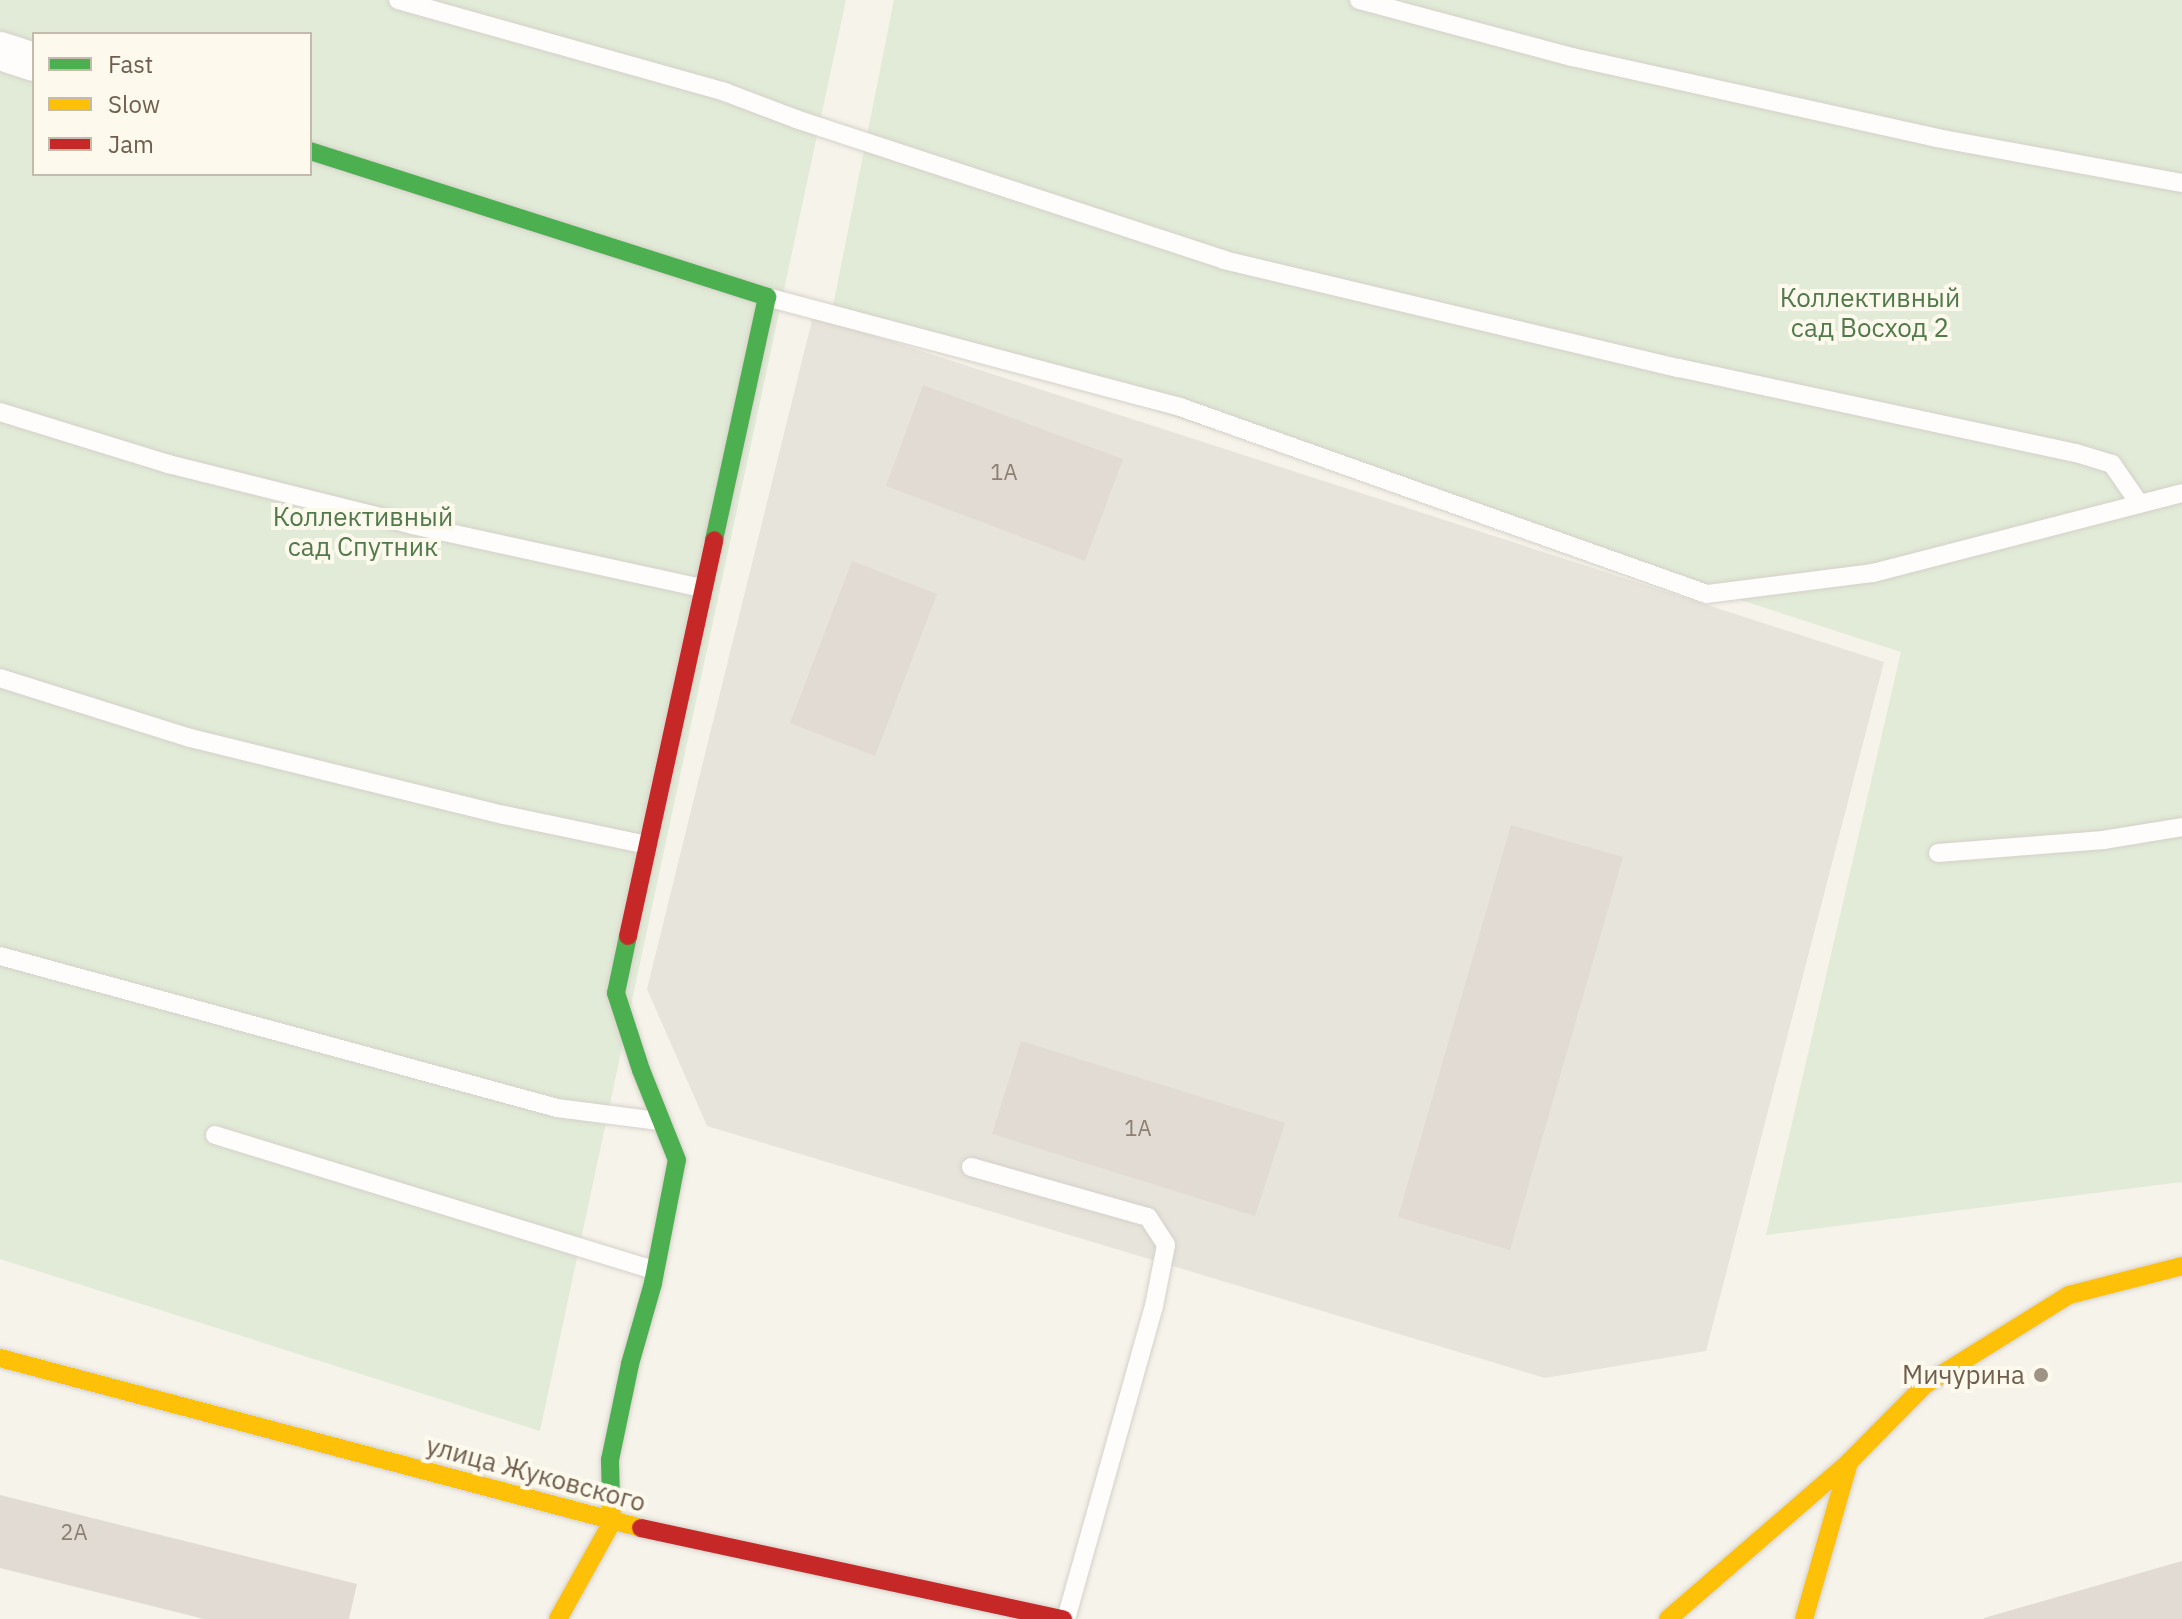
<!DOCTYPE html>
<html>
<head>
<meta charset="utf-8">
<style>
	body { margin:0 }
	#map { position:relative; width:2182px; height:1619px; overflow:hidden; background:#f6f3eb; font-family:"IBM Plex Sans",sans-serif }
	div>[style] { position:absolute }
	.industrial>* { inset:0; background:#e7e4dc }
	.green>* { inset:0; background:#e1ebd7 }
	.building>* { inset:0; background:#e1dbd3 }
	.roads { filter:drop-shadow(0 0 2px #d5d0c9) drop-shadow(0 0 2px #d5d0c9) }
	.lane>* { height:18px; margin:-9px; padding:0 9px; transform-origin:9px; border-radius:9px; background:#fefdfc }
	.street>* { height:38px; margin:-19px; padding:0 19px; transform-origin:19px; border-radius:19px; background:#fefdfc }
	.fast>* { height:18px; margin:-9px; padding:0 9px; transform-origin:9px; border-radius:9px; background:#4caf50 }
	.slow>* { height:18px; margin:-9px; padding:0 9px; transform-origin:9px; border-radius:9px; background:#ffc107 }
	.jam>* { height:18px; margin:-9px; padding:0 9px; transform-origin:9px; border-radius:9px; background:#c62828 }
	.dots>* { width:22px; height:22px; translate:-50% -50%; box-sizing:border-box; border:4px solid #fdf9ec; border-radius:50% }
	span { translate:-50% -50%; white-space:nowrap; text-align:center; line-height:1.15; -webkit-text-stroke:8px #fdf9ec; paint-order:stroke }
	.number-label { font-size:22px; color:#8e8071 }
	.number-label span { -webkit-text-stroke-width:0 }
	.park-label { font-size:26px; color:#527a4b }
	.poi-label { font-size:26px; color:#705f4e }
	.right { translate:-100% -50%; text-align:right }
	.street-label { font-size:26px; color:#705f4e }
	.legend { position:absolute; left:32px; top:32px; width:280px; height:144px; box-sizing:border-box; background:#fdf9ec; border:2px solid #c5bbad; margin:0; padding:10px 14px; list-style:none; font-size:24px; color:#705f4e }
	.legend li { display:flex; align-items:center; gap:16px; height:40px }
	.legend b { width:40px; border:2px solid #c5bbad }
</style>
</head>
<body>
<div id="map">
	<div class="industrial">
		<div style="clip-path:polygon(813px 316px,1884px 662px,1706px 1351px,1545px 1378px,707px 1126px,647px 989px)"></div>
	</div>
	<div class="green">
		<div style="clip-path:polygon(evenodd,0 0,846px 0,540px 1431px,0 1259px,0 0,34px 34px,310px 34px,310px 174px,34px 174px,34px 34px)"></div>
		<div style="clip-path:polygon(894px 0,2182px 0,2182px 1182px,1766px 1235px,1901px 652px,833px 306px)"></div>
	</div>
	<div class="building">
		<div style="clip-path:polygon(923px 385px,1123px 459px,1085px 561px,886px 486px)"></div>
		<div style="clip-path:polygon(852px 561px,937px 594px,875px 756px,790px 723px)"></div>
		<div style="clip-path:polygon(1511px 825px,1623px 857px,1510px 1250px,1398px 1217px)"></div>
		<div style="clip-path:polygon(1021px 1041px,1285px 1123px,1255px 1216px,992px 1134px)"></div>
		<div style="clip-path:polygon(0 1495px,357px 1584px,349px 1619px,204px 1619px,0 1568px)"></div>
		<div style="clip-path:polygon(2182px 1561px,2182px 1619px,1984px 1619px,1984px 1618px)"></div>
	</div>
	<div class="roads">
		<div class="lane">
			<div style="left:398px;top:0;width:340px;rotate:15.7deg"></div>
			<div style="left:725px;top:92px;width:76px;rotate:20.8deg"></div>
			<div style="left:796px;top:119px;width:451px;rotate:18.2deg"></div>
			<div style="left:1224px;top:260px;width:468px;rotate:13.4deg"></div>
			<div style="left:1679px;top:368px;width:406px;rotate:12.1deg"></div>
			<div style="left:2076px;top:453px;width:38px;rotate:17deg"></div>
			<div style="left:2112px;top:464px;width:47px;rotate:55.3deg"></div>
			<div style="left:1359px;top:0;width:220px;rotate:15deg"></div>
			<div style="left:1572px;top:57px;width:374px;rotate:12.5deg"></div>
			<div style="left:1937px;top:138px;width:249px;rotate:10.4deg"></div>
			<div style="left:767px;top:297px;width:427px;rotate:14.9deg"></div>
			<div style="left:1180px;top:407px;width:559px;rotate:19.54deg"></div>
			<div style="left:1707px;top:594px;width:167px;rotate:-7.2deg"></div>
			<div style="left:1873px;top:573px;width:319px;rotate:-14.5deg"></div>
			<div style="left:0;top:412px;width:176px;rotate:17.2deg"></div>
			<div style="left:168px;top:464px;width:252px;rotate:14deg"></div>
			<div style="left:413px;top:525px;width:297px;rotate:12.3deg"></div>
			<div style="left:0;top:678px;width:199px;rotate:17.5deg"></div>
			<div style="left:190px;top:738px;width:323px;rotate:13.8deg"></div>
			<div style="left:504px;top:815px;width:146px;rotate:11.8deg"></div>
			<div style="left:1938px;top:853px;width:166px;rotate:-4.5deg"></div>
			<div style="left:2103px;top:840px;width:80px;rotate:-9.3deg"></div>
			<div style="left:0;top:956px;width:577px;rotate:15.26deg"></div>
			<div style="left:557px;top:1108px;width:103px;rotate:7.3deg"></div>
			<div style="left:215px;top:1135px;width:461px;rotate:17.1deg"></div>
			<div style="left:971px;top:1167px;width:184px;rotate:15.8deg"></div>
			<div style="left:1148px;top:1217px;width:33px;rotate:57deg"></div>
			<div style="left:1166px;top:1245px;width:62px;rotate:101.1deg"></div>
			<div style="left:1154px;top:1306px;width:325px;rotate:105.7deg"></div>
		</div>
		<div class="street">
			<div style="left:0;top:51px;width:36px;rotate:18deg"></div>
		</div>
		<div class="fast">
			<div style="left:310px;top:151px;width:480px;rotate:17.7deg"></div>
			<div style="left:767px;top:297px;width:249px;rotate:102.3deg"></div>
			<div style="left:611px;top:1501px;width:41px;rotate:-91.4deg"></div>
			<div style="left:610px;top:1460px;width:98px;rotate:-78.2deg"></div>
			<div style="left:630px;top:1364px;width:84px;rotate:-74.1deg"></div>
			<div style="left:653px;top:1283px;width:125px;rotate:-79deg"></div>
			<div style="left:677px;top:1160px;width:97px;rotate:-111.8deg"></div>
			<div style="left:641px;top:1070px;width:81px;rotate:-108deg"></div>
			<div style="left:616px;top:993px;width:58px;rotate:-78.1deg"></div>
		</div>
		<div class="slow">
			<div style="left:0;top:1358px;width:663px;rotate:14.85deg"></div>
			<div style="left:558px;top:1619px;width:111px;rotate:-60.9deg"></div>
			<div style="left:612px;top:1522px;width:21px;rotate:-93deg"></div>
			<div style="left:1668px;top:1619px;width:240px;rotate:-40.9deg"></div>
			<div style="left:1849px;top:1462px;width:110px;rotate:-45.4deg"></div>
			<div style="left:1926px;top:1384px;width:168px;rotate:-31.9deg"></div>
			<div style="left:2069px;top:1295px;width:117px;rotate:-14.4deg"></div>
			<div style="left:1804px;top:1619px;width:163px;rotate:-74deg"></div>
		</div>
		<div class="jam">
			<div style="left:628px;top:936px;width:405px;rotate:-77.7deg"></div>
			<div style="left:641px;top:1528px;width:432px;rotate:12.2deg"></div>
		</div>
	</div>
	<div class="dots">
		<div style="left:2041px;top:1375px;background:#9f9385"></div>
	</div>
	<div class="number-label">
		<span style="left:1004px;top:472px">1А</span>
		<span style="left:1138px;top:1128px">1А</span>
		<span style="left:74px;top:1532px">2А</span>
	</div>
	<div class="park-label">
		<span style="left:1870px;top:313px">Коллективный<br>сад Восход 2</span>
		<span style="left:363px;top:532px">Коллективный<br>сад Спутник</span>
	</div>
	<div class="poi-label">
		<span class="right" style="left:2025px;top:1375px">Мичурина</span>
	</div>
	<div class="street-label">
		<span style="left:536px;top:1474px;rotate:15deg">улица Жуковского</span>
	</div>
	<ul class="legend">
	<li><b style="height:10px;background:#4caf50"></b>Fast</li>
	<li><b style="height:10px;background:#ffc107"></b>Slow</li>
	<li><b style="height:10px;background:#c62828"></b>Jam</li>
	</ul>
</div>
</body>
</html>
